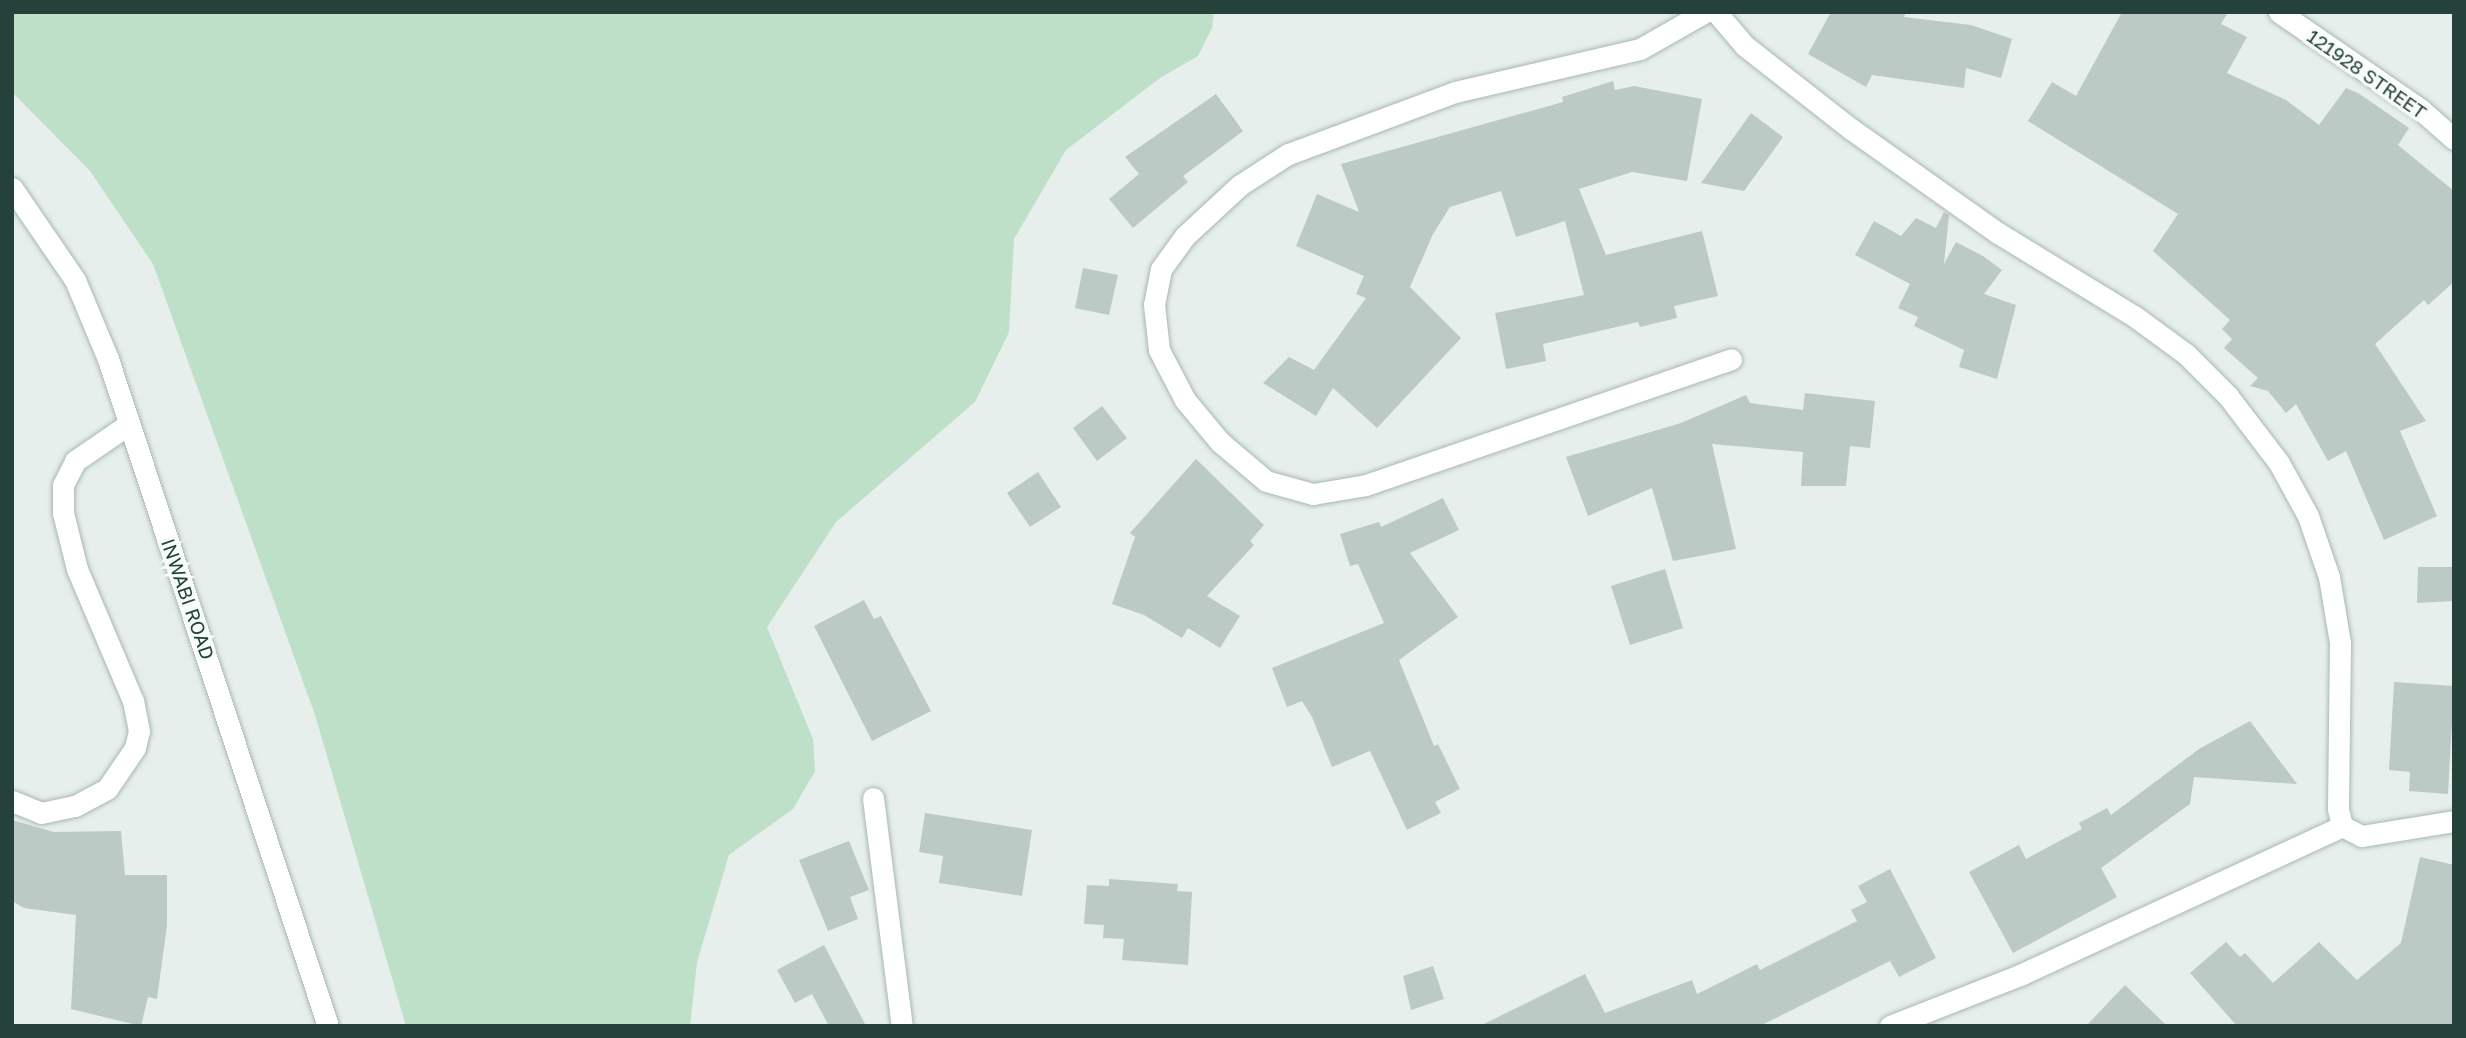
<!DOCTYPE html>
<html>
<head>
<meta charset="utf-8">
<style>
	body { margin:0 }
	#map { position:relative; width:2466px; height:1038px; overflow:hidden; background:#e6efeb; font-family:"Golos Text",sans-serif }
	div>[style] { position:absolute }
	.green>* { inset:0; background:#bfe0c8 }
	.building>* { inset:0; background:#bbcac4 }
	.roads { filter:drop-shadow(0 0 2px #a8b8b2) drop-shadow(0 0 2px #a8b8b2) }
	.minor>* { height:21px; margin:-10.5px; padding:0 10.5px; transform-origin:10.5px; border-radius:10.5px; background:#fff }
	.tertiary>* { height:21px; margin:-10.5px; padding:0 10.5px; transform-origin:10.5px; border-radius:10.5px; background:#fff }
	span { translate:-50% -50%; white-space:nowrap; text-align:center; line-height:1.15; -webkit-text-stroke:7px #f7fbf9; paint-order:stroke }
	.street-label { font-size:19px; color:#24423a }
	.frame { position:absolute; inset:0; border:14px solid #24423a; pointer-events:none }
</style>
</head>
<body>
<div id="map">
	<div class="green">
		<div style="clip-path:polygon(12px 12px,1214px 12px,1212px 28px,1198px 56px,1160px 78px,1066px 150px,1014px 239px,1009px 332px,975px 402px,836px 522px,767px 627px,813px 739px,815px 771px,793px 809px,729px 855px,697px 962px,690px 1026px,406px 1026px,315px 715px,153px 264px,90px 171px,12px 92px)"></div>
	</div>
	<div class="building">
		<div style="clip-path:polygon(1831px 12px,1906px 12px,1904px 17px,1971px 25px,2012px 39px,2001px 78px,1966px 68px,1964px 88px,1872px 75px,1866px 87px,1808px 54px)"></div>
		<div style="clip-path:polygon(2122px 12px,2228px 12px,2221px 24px,2247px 37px,2227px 73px,2286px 100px,2319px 125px,2346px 88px,2358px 93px,2409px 128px,2398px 145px,2454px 191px,2454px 282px,2428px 305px,2424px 300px,2375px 344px,2426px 421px,2400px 431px,2437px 516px,2384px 540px,2346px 451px,2328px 461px,2296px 404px,2286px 413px,2268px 391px,2250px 386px,2258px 378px,2224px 348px,2232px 339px,2222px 329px,2230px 320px,2153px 251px,2178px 214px,2028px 121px,2052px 82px,2076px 96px)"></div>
		<div style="clip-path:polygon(1613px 81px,1615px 90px,1634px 86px,1702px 99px,1687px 181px,1632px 172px,1579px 189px,1606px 255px,1702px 231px,1718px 296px,1674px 306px,1677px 318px,1640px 327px,1638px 322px,1543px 344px,1546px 361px,1506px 369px,1495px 313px,1584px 295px,1565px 221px,1516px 237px,1501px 191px,1450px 207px,1433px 234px,1410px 287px,1461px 338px,1377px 428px,1333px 388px,1316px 416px,1263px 383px,1289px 357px,1314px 370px,1366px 298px,1356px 294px,1364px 276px,1296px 246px,1317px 194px,1359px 212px,1341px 164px,1563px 102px,1562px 97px)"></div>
		<div style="clip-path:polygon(1216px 94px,1243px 131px,1183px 176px,1188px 182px,1133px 228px,1109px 199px,1139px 174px,1125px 157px)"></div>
		<div style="clip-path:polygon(1751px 113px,1783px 137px,1744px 191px,1701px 183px)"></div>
		<div style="clip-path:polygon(1944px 212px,1949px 215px,1944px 264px,1956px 242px,1983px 256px,2002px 270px,1984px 294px,2016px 305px,1997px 379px,1959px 367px,1964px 350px,1914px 326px,1918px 317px,1898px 308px,1910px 284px,1855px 255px,1874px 221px,1901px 236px,1916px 218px,1936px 228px)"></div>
		<div style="clip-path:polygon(1083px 268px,1118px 275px,1109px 315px,1075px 308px)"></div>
		<div style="clip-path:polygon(1805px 393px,1875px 401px,1870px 448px,1850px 446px,1846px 486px,1801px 486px,1803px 452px,1712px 444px,1736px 549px,1673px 561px,1652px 488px,1588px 516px,1566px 457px,1681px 423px,1746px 395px,1750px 403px,1803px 410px)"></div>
		<div style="clip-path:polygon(1102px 406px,1127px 438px,1097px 461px,1073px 428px)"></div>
		<div style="clip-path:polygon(1196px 459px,1264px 525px,1250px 541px,1254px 545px,1207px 596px,1240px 616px,1220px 648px,1188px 628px,1182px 638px,1144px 615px,1112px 604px,1135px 537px,1130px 533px)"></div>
		<div style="clip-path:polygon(1038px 472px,1061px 507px,1030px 527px,1007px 493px)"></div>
		<div style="clip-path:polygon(1443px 498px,1459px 530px,1410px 553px,1458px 617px,1399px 660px,1434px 746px,1438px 744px,1460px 789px,1435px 802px,1441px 813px,1407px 830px,1370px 751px,1332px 767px,1312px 717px,1302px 701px,1287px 707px,1272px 668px,1384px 623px,1358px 564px,1350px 566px,1340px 534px,1379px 522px,1381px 527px)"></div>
		<div style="clip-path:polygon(2418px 567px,2453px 567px,2453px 601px,2417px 603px)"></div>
		<div style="clip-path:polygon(1665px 569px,1683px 628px,1630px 645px,1611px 586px)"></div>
		<div style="clip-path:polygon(864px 600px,874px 619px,881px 616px,931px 711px,872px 741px,814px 626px)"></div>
		<div style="clip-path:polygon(2394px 682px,2454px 686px,2448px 794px,2409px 791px,2410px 772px,2389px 770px)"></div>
		<div style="clip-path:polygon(2250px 721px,2297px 784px,2194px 777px,2190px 804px,2101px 868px,2117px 897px,2013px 953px,1969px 872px,2019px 845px,2026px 859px,2082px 829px,2079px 823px,2107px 808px,2111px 815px,2199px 749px)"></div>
		<div style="clip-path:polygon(925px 813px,1032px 830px,1022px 896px,939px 883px,943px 856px,919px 852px)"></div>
		<div style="clip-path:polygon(12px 820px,54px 832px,121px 831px,125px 875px,167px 875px,167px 925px,157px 999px,148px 997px,141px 1026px,71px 1009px,76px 915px,24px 908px,12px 901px)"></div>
		<div style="clip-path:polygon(849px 841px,869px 890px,850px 897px,858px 919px,828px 931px,799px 860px)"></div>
		<div style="clip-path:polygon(2420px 857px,2454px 865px,2454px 1026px,2237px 1026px,2190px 973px,2226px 942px,2240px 957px,2245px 953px,2273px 983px,2319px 942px,2357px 980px,2401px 943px)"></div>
		<div style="clip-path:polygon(1890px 869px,1936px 958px,1899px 977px,1890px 961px,1760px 1026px,1480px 1026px,1585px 974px,1605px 1013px,1692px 980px,1697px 994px,1757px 964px,1760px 970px,1857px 921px,1851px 910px,1867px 902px,1858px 886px)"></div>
		<div style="clip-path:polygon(1109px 879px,1178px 884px,1177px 891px,1192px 892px,1188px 965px,1122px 960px,1124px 939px,1103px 938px,1104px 925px,1084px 924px,1087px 885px,1109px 886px)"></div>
		<div style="clip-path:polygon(824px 945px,866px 1026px,829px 1026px,812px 994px,795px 1003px,777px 970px)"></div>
		<div style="clip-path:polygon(1433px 966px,1444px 999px,1411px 1010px,1403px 976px)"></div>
		<div style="clip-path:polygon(2125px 985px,2167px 1026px,2086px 1026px)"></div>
	</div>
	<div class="roads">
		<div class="minor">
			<div style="left:1705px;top:12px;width:75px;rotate:150.4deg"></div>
			<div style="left:1640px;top:49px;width:190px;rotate:166.9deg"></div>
			<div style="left:1455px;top:92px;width:178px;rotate:159.6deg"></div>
			<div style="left:1288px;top:154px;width:57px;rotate:147.1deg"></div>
			<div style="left:1240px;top:185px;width:75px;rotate:137.2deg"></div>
			<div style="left:1185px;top:236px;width:41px;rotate:126deg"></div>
			<div style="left:1161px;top:269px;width:36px;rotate:101deg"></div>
			<div style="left:1154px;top:304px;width:46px;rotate:83.8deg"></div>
			<div style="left:1159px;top:350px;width:56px;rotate:62.5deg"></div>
			<div style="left:1185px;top:400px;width:55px;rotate:50.2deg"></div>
			<div style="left:1220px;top:442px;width:60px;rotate:40.3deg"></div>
			<div style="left:1266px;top:481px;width:49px;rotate:15.5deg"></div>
			<div style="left:1313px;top:494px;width:54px;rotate:-9.6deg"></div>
			<div style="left:1366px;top:485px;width:386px;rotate:-19deg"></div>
			<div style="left:1716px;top:12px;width:45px;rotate:49.5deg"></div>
			<div style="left:1745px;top:46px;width:135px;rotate:38.1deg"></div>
			<div style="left:1851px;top:129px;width:180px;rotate:35.3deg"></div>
			<div style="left:1998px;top:233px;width:159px;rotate:31.4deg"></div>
			<div style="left:2134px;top:316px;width:64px;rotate:36.2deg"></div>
			<div style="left:2186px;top:354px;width:59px;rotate:45deg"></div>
			<div style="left:2228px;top:396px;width:84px;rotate:52.7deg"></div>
			<div style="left:2279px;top:463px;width:60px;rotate:61.3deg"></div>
			<div style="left:2308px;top:516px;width:65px;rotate:71deg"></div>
			<div style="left:2329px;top:577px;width:67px;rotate:80.5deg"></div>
			<div style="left:2340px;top:643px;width:166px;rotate:90.7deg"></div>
			<div style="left:2338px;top:809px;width:17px;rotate:77deg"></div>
			<div style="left:2342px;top:826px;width:22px;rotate:27deg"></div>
			<div style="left:2362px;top:836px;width:93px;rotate:-9.3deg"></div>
			<div style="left:2279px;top:12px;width:171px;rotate:34.5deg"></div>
			<div style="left:2420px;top:109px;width:45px;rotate:41.4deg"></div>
			<div style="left:873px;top:798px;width:230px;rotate:82.8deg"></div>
			<div style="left:12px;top:801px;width:31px;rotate:22deg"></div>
			<div style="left:41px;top:813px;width:35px;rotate:-12deg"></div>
			<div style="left:75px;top:806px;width:36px;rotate:-28deg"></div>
			<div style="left:107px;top:789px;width:50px;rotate:-55.7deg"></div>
			<div style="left:135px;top:748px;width:17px;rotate:-77deg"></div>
			<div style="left:139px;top:731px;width:31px;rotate:-101deg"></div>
			<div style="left:133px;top:701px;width:143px;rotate:-113deg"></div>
			<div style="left:77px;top:569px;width:58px;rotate:-104deg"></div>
			<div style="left:63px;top:513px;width:28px;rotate:-90deg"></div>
			<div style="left:63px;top:485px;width:27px;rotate:-63deg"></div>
			<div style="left:75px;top:461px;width:65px;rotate:-34.4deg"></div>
			<div style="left:1890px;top:1026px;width:140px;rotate:-21.4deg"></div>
			<div style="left:2020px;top:975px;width:355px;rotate:-24.8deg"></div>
		</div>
		<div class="tertiary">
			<div style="left:12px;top:188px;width:112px;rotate:55.6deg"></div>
			<div style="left:75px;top:280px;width:86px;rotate:67.3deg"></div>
			<div style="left:108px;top:359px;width:702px;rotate:71.75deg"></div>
		</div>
	</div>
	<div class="street-label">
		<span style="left:2367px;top:74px;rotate:35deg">121928 STREET</span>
		<span style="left:188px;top:599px;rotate:71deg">INWABI ROAD</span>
	</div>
	<div class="frame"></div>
</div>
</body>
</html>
